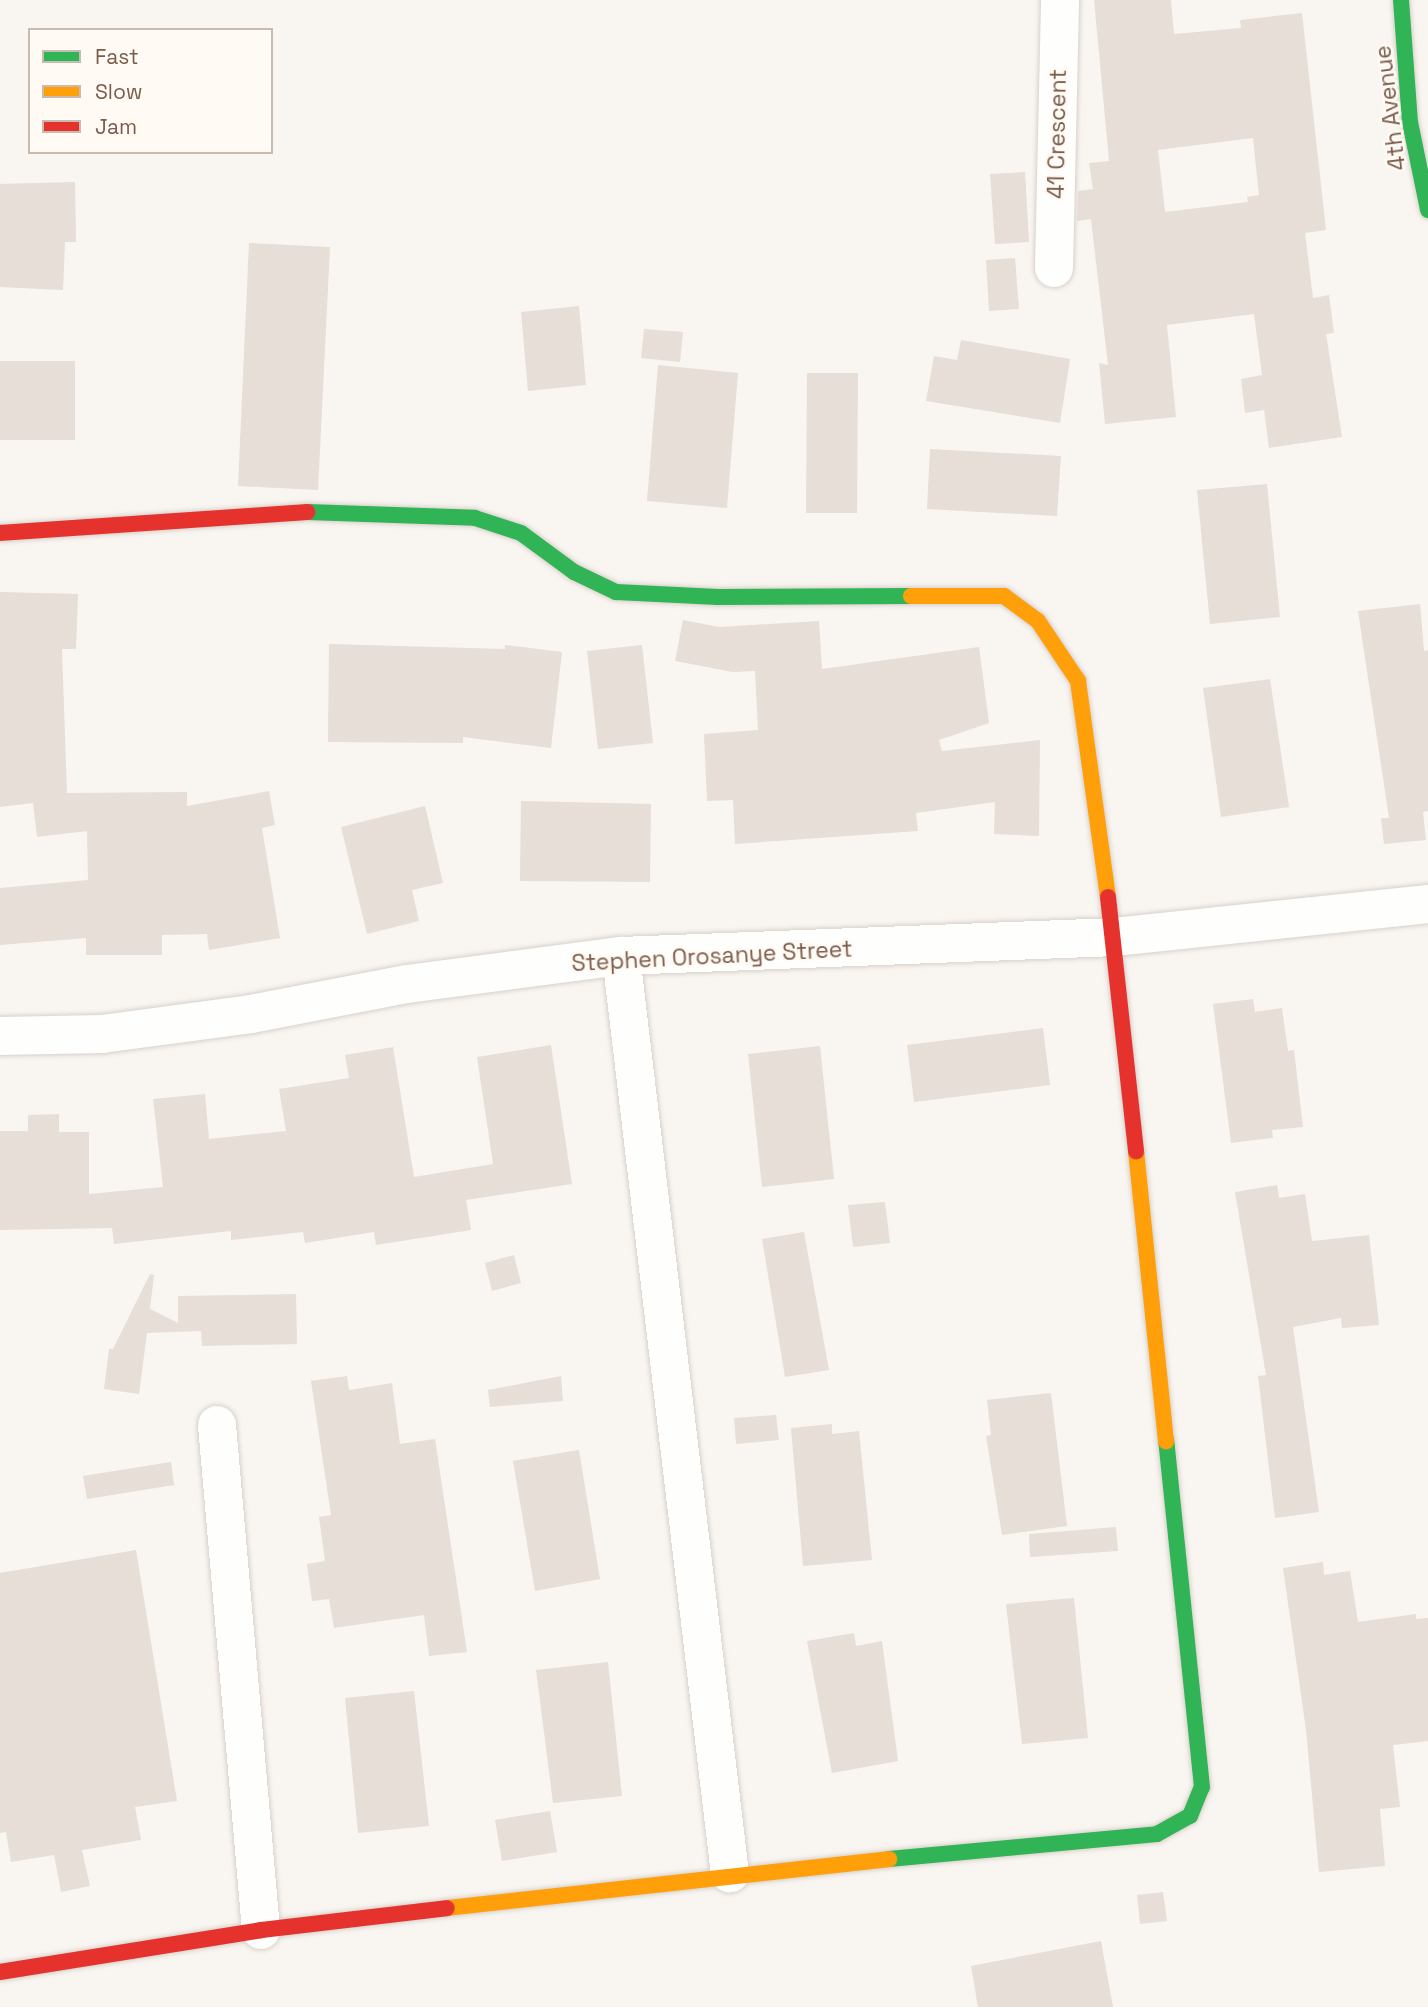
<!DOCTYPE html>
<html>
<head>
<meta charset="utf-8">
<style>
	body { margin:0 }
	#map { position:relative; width:1428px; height:2007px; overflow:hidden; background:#f9f5f0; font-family:"Space Grotesk",sans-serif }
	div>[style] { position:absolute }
	.building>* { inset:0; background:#e6ded7 }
	.roads { filter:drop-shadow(0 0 2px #d7d1cb) drop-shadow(0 0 2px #d7d1cb) }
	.street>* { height:38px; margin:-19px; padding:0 19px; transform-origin:19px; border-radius:19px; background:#fefefd }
	.fast>* { height:16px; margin:-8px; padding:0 8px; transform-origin:8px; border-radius:8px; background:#30b455 }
	.slow>* { height:16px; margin:-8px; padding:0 8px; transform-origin:8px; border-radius:8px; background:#ff9f0a }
	.jam>* { height:16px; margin:-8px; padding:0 8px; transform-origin:8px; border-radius:8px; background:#e5322d }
	span { translate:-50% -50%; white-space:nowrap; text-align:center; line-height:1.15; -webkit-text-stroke:5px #fffaf3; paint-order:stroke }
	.street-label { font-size:23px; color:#7a5c4d }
	.legend { position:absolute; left:28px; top:28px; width:245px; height:126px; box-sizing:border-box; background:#fffaf3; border:2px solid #cabbb1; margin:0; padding:9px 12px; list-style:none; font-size:21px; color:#7a5c4d }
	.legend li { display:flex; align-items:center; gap:14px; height:35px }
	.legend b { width:35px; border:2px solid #cabbb1 }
</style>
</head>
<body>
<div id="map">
	<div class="building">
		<div style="clip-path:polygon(evenodd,1094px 0,1171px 0,1174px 34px,1241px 28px,1240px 20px,1302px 13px,1326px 230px,1305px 233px,1313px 298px,1329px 295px,1334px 333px,1326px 334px,1342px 437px,1269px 448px,1264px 410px,1245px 413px,1241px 379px,1262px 375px,1254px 314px,1167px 325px,1176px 417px,1105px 424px,1099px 363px,1108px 365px,1091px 219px,1077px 221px,1078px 191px,1093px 189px,1089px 163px,1109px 161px,1094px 0,1253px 138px,1259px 195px,1247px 197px,1248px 202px,1165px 212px,1158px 150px,1253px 138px)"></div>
		<div style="clip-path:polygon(1025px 172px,1029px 242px,995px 244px,990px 174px)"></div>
		<div style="clip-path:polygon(75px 182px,76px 242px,65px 242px,63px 290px,0 287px,0 184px)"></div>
		<div style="clip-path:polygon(249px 243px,330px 247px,318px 490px,238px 486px)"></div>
		<div style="clip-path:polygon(1015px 258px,1019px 309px,989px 311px,986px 260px)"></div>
		<div style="clip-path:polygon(579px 306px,586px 385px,528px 391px,521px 312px)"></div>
		<div style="clip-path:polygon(644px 329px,683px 332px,680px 362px,641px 358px)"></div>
		<div style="clip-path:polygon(961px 340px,1070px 359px,1060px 423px,926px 401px,934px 356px,957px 360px)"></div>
		<div style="clip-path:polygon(0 361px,75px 361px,75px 440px,0 440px)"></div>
		<div style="clip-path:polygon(658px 365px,738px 373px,727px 508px,647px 501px)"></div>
		<div style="clip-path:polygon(807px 373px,858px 373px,857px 513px,806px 513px)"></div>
		<div style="clip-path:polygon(930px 449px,1061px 456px,1057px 516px,927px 509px)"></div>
		<div style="clip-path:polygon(1267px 484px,1280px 617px,1210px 624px,1197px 490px)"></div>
		<div style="clip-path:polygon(0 592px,78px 594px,76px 649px,62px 649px,67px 793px,187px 792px,187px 806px,269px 791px,275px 825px,262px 828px,280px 938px,209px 950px,207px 934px,162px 935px,162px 955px,86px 955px,86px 938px,0 945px,0 888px,88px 880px,87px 831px,37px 837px,33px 803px,0 807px)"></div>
		<div style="clip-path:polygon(1420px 604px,1424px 651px,1428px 650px,1428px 811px,1423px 812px,1426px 840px,1384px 844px,1381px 818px,1389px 818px,1358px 611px)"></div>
		<div style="clip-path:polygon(683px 620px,719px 627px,819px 621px,822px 669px,979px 647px,989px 723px,939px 740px,942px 751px,1040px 740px,1039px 836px,994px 834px,995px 802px,916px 813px,918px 831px,735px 844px,733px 800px,707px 801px,704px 734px,758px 730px,755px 671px,733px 672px,675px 661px)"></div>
		<div style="clip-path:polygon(329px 644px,505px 649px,505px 645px,562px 652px,551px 748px,463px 737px,463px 743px,328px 742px)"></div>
		<div style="clip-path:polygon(642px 645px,653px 743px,598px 749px,587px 651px)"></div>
		<div style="clip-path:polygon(1270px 679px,1289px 807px,1221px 817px,1203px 688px)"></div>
		<div style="clip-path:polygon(521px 801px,651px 804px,650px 882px,520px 881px)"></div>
		<div style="clip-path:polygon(425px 806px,443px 883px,412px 890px,419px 921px,367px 934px,341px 827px)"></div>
		<div style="clip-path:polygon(1253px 999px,1255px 1012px,1282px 1008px,1288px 1051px,1294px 1050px,1303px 1127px,1272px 1130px,1273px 1138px,1231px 1143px,1213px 1004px)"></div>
		<div style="clip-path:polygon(1043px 1028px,1050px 1085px,914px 1102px,907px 1045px)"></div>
		<div style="clip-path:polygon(551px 1045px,572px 1184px,466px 1200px,471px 1230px,376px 1245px,374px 1232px,305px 1243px,303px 1232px,231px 1240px,231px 1231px,114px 1244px,112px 1228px,0 1230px,0 1131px,28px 1131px,28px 1115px,59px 1114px,59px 1132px,89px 1132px,89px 1194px,163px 1187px,153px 1099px,205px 1094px,209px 1139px,286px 1131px,279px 1089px,349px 1078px,345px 1055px,393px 1047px,414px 1177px,493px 1164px,477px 1057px)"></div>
		<div style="clip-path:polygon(820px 1046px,834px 1179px,762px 1187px,748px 1054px)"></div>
		<div style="clip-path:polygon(1277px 1185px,1279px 1198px,1305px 1194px,1312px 1241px,1369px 1235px,1379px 1325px,1342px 1328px,1341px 1318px,1293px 1327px,1319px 1512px,1275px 1518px,1258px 1376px,1266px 1375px,1235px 1192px)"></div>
		<div style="clip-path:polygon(885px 1202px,890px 1243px,853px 1247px,848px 1205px)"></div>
		<div style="clip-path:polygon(804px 1232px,829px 1370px,785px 1377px,762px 1239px)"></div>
		<div style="clip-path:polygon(514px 1255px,521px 1283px,492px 1291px,485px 1263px)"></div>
		<div style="clip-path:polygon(150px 1274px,154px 1275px,150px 1309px,178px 1323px,178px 1296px,296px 1294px,297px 1344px,202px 1346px,201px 1331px,147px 1333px,139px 1394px,104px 1389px,109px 1349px,113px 1349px)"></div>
		<div style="clip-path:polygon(347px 1376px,349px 1390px,392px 1383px,400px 1444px,435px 1439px,467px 1652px,429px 1656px,424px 1615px,334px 1628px,329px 1599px,312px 1601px,307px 1564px,325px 1561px,319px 1517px,331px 1515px,311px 1381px)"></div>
		<div style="clip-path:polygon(561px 1376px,563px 1401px,490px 1407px,488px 1390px)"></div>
		<div style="clip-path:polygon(1051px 1393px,1067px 1526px,1002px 1535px,986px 1436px,991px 1435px,987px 1400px)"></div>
		<div style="clip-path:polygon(776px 1415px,779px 1440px,736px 1444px,734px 1418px)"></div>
		<div style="clip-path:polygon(832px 1424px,832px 1434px,859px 1431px,872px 1560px,803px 1566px,791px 1428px)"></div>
		<div style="clip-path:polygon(579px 1450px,600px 1579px,535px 1591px,513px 1461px)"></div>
		<div style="clip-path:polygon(171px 1462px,174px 1485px,87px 1499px,83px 1476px)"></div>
		<div style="clip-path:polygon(1116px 1527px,1118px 1551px,1030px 1557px,1029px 1534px)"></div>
		<div style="clip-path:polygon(136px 1550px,177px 1801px,135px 1807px,141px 1840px,82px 1850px,90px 1886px,61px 1892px,54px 1855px,11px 1862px,6px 1832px,0 1833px,0 1573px)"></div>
		<div style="clip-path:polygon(1323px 1562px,1324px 1575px,1350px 1571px,1358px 1622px,1416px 1614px,1416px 1619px,1428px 1618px,1428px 1741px,1393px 1745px,1400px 1807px,1380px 1809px,1385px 1866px,1319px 1872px,1306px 1730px,1283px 1568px)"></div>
		<div style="clip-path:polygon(1074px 1598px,1088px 1738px,1022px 1744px,1006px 1604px)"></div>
		<div style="clip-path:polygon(854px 1633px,856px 1646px,882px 1641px,898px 1761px,832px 1773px,807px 1641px)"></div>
		<div style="clip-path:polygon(608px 1662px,622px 1796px,553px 1803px,536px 1670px)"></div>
		<div style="clip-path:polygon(414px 1691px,429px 1826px,358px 1833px,345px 1698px)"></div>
		<div style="clip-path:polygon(550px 1811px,557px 1852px,502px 1861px,495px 1820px)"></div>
		<div style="clip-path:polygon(1163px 1892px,1167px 1921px,1140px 1924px,1137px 1895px)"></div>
		<div style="clip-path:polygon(1101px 1941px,1113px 2007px,978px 2007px,971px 1966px)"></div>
	</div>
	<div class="roads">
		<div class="street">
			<div style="left:1054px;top:268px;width:268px;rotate:-88.7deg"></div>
			<div style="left:621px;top:956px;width:924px;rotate:83.23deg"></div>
			<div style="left:0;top:1036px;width:102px;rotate:-1.1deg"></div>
			<div style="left:102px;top:1034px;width:150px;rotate:-7.6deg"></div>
			<div style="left:251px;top:1014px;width:159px;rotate:-10.9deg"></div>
			<div style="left:407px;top:984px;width:216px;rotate:-7.5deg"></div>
			<div style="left:621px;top:956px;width:493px;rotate:-2.2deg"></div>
			<div style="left:1114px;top:937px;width:316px;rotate:-6deg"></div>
			<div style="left:217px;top:1425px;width:507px;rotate:85.02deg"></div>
		</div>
		<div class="fast">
			<div style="left:1401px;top:0;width:122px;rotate:85.8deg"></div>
			<div style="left:1410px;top:122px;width:90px;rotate:78.4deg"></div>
			<div style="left:307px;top:512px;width:168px;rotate:2deg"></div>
			<div style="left:475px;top:518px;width:48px;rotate:18.1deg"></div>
			<div style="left:521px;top:533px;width:66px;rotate:36.3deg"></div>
			<div style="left:574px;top:572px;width:47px;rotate:25.5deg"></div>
			<div style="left:616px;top:592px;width:102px;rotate:2.8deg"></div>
			<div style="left:718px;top:597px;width:193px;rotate:-0.3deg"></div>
			<div style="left:889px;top:1859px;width:269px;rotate:-5.3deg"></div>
			<div style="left:1157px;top:1834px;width:38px;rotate:-29deg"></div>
			<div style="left:1190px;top:1816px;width:31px;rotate:-68deg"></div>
			<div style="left:1202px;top:1787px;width:348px;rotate:-95.9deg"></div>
		</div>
		<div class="slow">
			<div style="left:911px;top:596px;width:93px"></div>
			<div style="left:1004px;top:596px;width:42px;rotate:36.3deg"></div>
			<div style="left:1038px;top:621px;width:72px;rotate:56.3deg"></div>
			<div style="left:1078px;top:681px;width:218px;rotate:82.1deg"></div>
			<div style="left:1136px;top:1151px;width:292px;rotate:84.1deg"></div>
			<div style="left:447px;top:1908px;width:445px;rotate:-6.3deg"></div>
		</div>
		<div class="jam">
			<div style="left:0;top:533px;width:308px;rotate:-3.9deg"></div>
			<div style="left:1108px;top:897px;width:256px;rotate:83.7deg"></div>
			<div style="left:0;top:1972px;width:264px;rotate:-9.1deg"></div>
			<div style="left:261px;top:1930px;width:187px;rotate:-6.7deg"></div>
		</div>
	</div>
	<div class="street-label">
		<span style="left:1390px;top:108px;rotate:-97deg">4th Avenue</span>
		<span style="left:1057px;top:134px;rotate:-89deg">41 Crescent</span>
		<span style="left:712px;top:956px;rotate:-3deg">Stephen Orosanye Street</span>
	</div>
	<ul class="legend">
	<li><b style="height:9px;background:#30b455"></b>Fast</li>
	<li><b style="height:9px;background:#ff9f0a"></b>Slow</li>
	<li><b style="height:9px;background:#e5322d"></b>Jam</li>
	</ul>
</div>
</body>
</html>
